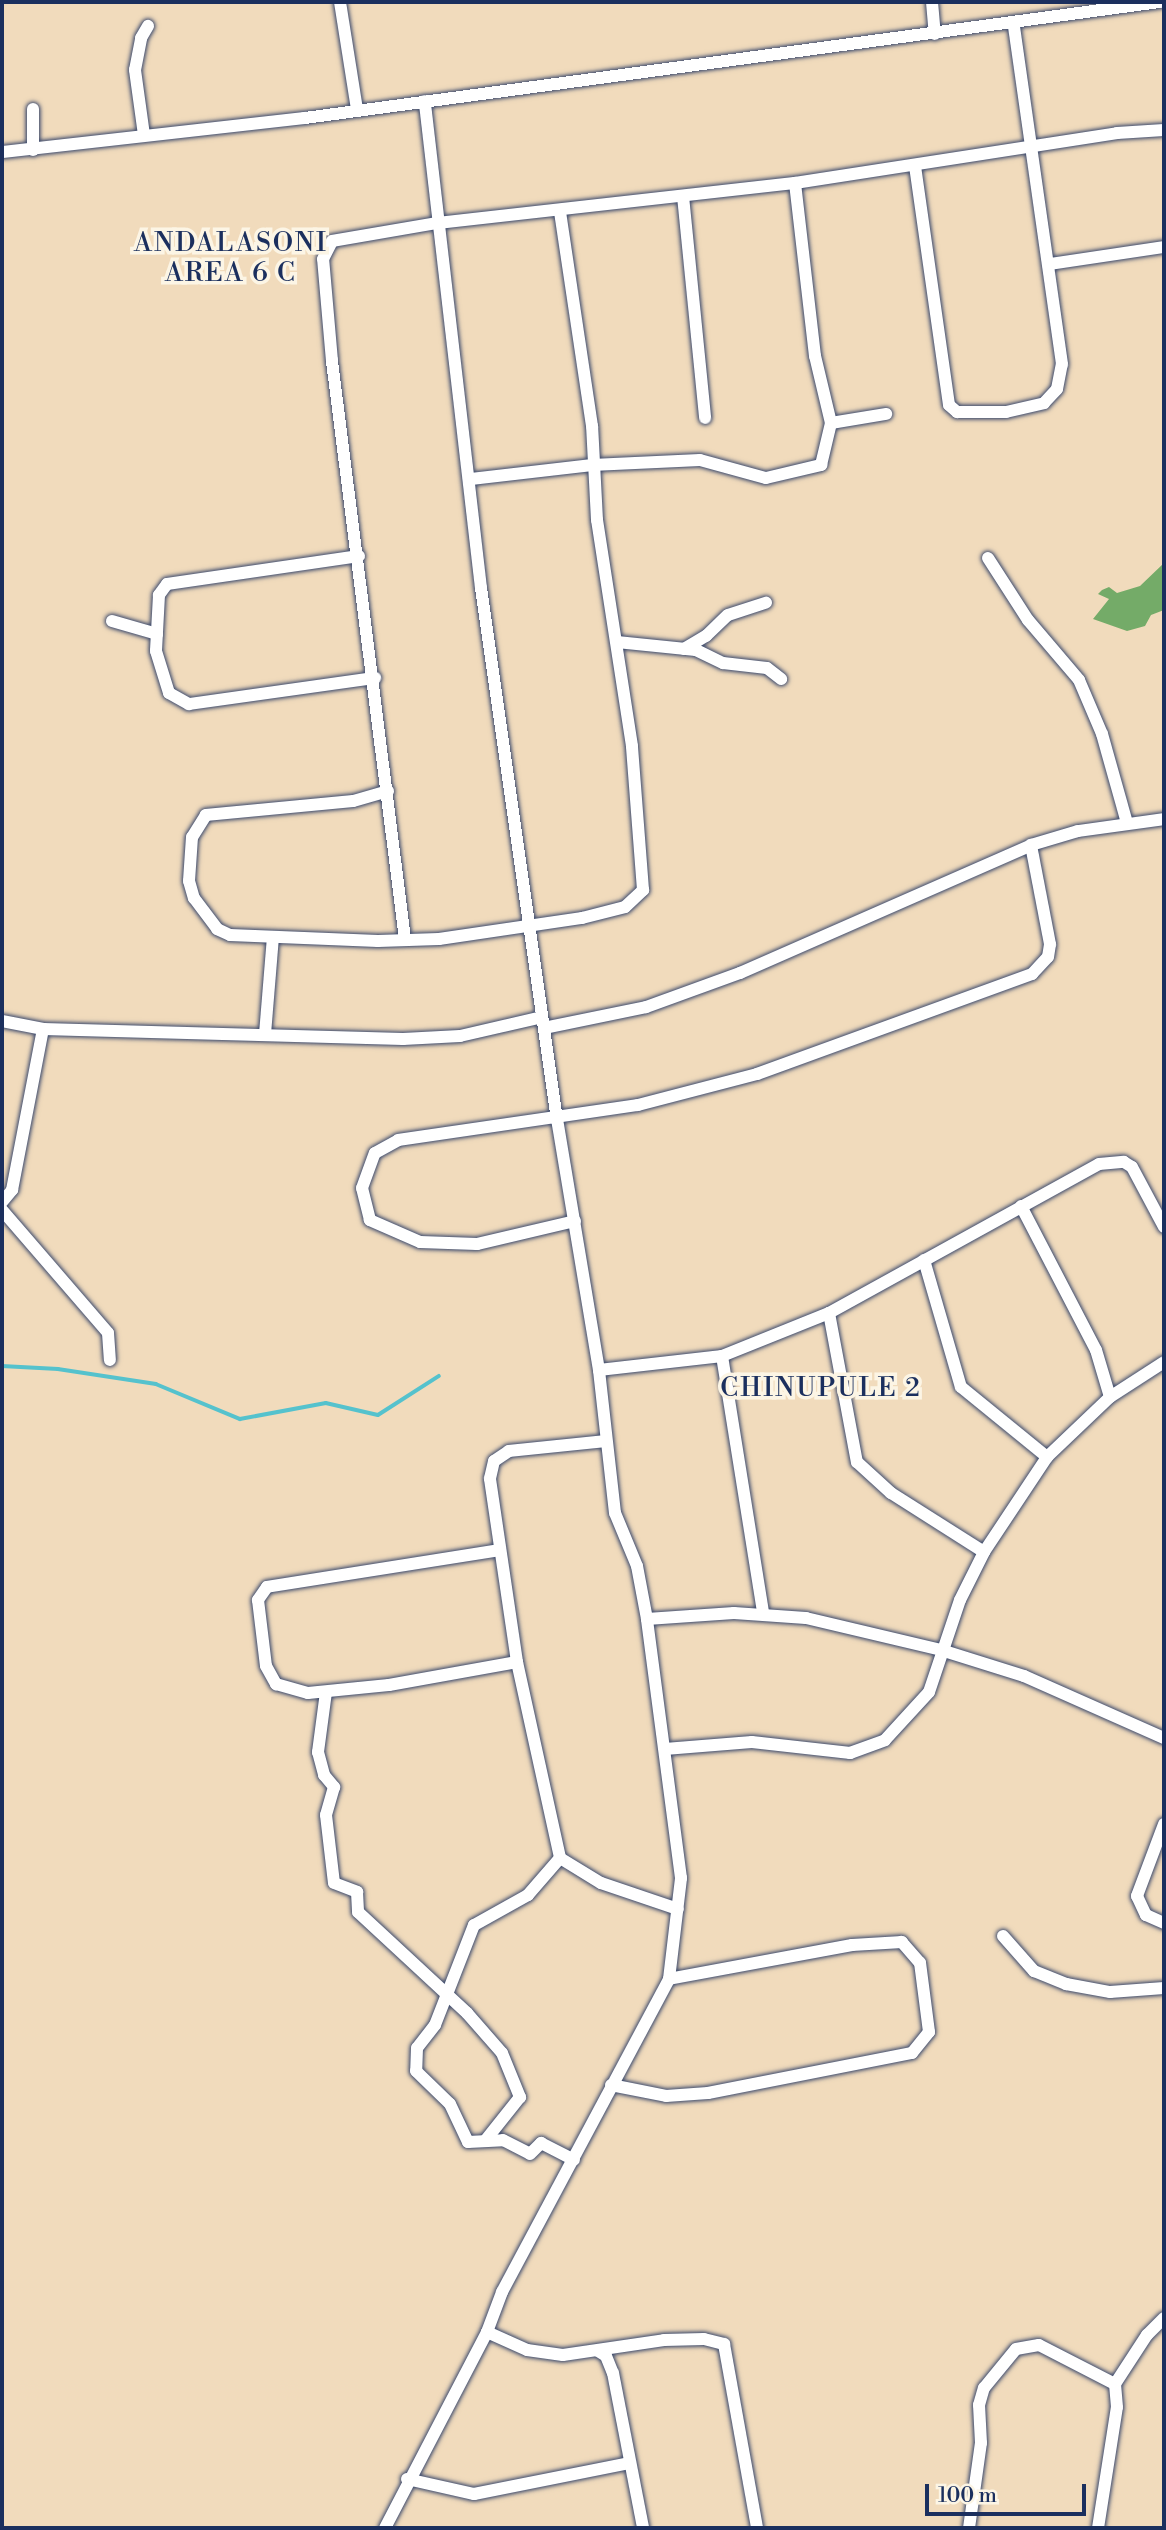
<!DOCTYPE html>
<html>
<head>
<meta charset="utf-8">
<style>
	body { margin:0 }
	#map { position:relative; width:1166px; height:2530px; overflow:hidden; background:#f1dbbc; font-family:"Libre Bodoni",serif }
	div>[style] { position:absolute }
	.forest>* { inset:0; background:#74ab68 }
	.stream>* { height:3.5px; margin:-1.75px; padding:0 1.75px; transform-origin:1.75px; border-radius:1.75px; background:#55c2cd }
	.roads { filter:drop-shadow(0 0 2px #3b496c) drop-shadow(0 0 2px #3b496c) }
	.minor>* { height:12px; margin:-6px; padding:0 6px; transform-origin:6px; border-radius:6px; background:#fff }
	span { translate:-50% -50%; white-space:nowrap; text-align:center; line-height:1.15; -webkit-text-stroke:7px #fcf5e5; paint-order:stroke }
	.quarter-label { font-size:26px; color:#1b2f5e; letter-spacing:2px }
	.frame { position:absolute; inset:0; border:4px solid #1b2f5e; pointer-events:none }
	.scale { position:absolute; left:925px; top:2484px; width:161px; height:32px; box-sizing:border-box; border:4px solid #1b2f5e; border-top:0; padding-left:9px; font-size:21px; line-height:24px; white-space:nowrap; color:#1b2f5e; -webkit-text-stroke:5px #fcf5e5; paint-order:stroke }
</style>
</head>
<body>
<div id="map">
	<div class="forest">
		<div style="clip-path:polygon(1164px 563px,1164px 610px,1151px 615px,1145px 626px,1127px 631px,1093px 619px,1109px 599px,1098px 594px,1102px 590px,1109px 587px,1117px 593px,1140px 586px)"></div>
	</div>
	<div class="stream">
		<div style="left:2px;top:1366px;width:56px;rotate:3.1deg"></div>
		<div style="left:58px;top:1369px;width:99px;rotate:8.7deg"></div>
		<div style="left:156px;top:1384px;width:91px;rotate:22.6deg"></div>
		<div style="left:240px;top:1419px;width:87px;rotate:-10.5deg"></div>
		<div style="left:326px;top:1403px;width:53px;rotate:13deg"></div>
		<div style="left:378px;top:1415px;width:72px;rotate:-32.6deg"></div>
	</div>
	<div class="roads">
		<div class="minor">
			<div style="left:340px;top:2px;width:108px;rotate:81deg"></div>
			<div style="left:932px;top:2px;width:32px;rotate:85deg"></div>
			<div style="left:33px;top:109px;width:41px;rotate:90deg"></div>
			<div style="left:144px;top:135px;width:66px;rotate:-97.9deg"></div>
			<div style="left:135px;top:70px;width:33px;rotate:-79deg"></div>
			<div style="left:141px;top:38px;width:14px;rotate:-60deg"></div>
			<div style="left:2px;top:152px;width:305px;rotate:-6.4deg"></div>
			<div style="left:305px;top:118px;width:863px;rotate:-7.73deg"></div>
			<div style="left:915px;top:166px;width:241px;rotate:81.9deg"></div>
			<div style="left:949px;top:405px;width:11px;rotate:41deg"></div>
			<div style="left:957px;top:412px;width:49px"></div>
			<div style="left:1006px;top:412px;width:39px;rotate:-13deg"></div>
			<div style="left:1044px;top:403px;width:19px;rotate:-47deg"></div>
			<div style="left:1057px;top:389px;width:25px;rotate:-79deg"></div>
			<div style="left:1062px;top:364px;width:342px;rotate:-98.1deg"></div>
			<div style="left:683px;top:196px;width:223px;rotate:84.3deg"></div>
			<div style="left:1050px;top:264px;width:115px;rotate:-8.5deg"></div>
			<div style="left:831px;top:423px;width:56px;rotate:-9.3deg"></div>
			<div style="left:471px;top:479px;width:122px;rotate:-6.6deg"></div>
			<div style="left:592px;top:465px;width:108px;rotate:-2.7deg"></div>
			<div style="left:700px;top:460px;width:68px;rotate:15.3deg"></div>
			<div style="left:766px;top:478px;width:57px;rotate:-13.3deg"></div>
			<div style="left:821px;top:465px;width:43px;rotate:-76.6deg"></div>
			<div style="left:831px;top:423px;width:69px;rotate:-103.4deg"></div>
			<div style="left:815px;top:356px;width:174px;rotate:-96.6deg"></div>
			<div style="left:359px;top:556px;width:194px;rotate:171.7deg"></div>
			<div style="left:167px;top:584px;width:14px;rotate:126deg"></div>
			<div style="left:159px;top:595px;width:56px;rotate:93.1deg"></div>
			<div style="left:156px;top:651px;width:44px;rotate:72.8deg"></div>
			<div style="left:169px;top:693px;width:23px;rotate:29deg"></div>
			<div style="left:189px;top:704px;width:188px;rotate:-8deg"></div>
			<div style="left:988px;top:558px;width:74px;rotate:57.2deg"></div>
			<div style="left:1028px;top:620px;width:79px;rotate:49.6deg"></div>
			<div style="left:1079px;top:680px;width:59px;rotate:66.9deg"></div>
			<div style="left:1102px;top:734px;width:92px;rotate:74.3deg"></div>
			<div style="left:112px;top:621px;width:47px;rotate:16.1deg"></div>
			<div style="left:617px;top:642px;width:79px;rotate:5.8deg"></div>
			<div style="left:696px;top:650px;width:30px;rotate:26deg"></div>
			<div style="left:723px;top:663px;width:44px;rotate:6.5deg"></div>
			<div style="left:767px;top:668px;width:18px;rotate:38deg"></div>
			<div style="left:684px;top:649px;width:26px;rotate:-31deg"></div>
			<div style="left:706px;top:636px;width:30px;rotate:-44deg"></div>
			<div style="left:728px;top:615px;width:40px;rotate:-18deg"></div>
			<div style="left:388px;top:791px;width:36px;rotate:164deg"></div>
			<div style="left:353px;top:801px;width:148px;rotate:174.6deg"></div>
			<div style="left:206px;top:815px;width:26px;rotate:122deg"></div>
			<div style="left:192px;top:837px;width:44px;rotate:93.9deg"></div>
			<div style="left:189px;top:881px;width:18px;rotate:74deg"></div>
			<div style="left:194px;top:898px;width:39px;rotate:53deg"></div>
			<div style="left:217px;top:929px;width:14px;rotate:25deg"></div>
			<div style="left:230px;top:935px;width:148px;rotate:2.3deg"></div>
			<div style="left:378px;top:941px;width:61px;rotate:-1.9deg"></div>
			<div style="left:439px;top:939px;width:145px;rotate:-8.4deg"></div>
			<div style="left:582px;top:918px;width:44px;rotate:-14.3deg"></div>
			<div style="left:625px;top:907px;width:25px;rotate:-43deg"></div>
			<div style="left:643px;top:890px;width:144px;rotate:-94.4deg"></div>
			<div style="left:632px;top:746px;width:229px;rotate:-98.8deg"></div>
			<div style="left:597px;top:520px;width:94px;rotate:-93deg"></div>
			<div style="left:592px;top:426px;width:215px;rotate:-98.5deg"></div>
			<div style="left:405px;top:939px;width:583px;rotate:-97.2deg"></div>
			<div style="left:332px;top:361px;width:102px;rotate:-95deg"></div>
			<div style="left:323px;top:259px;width:20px;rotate:-63deg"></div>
			<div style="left:332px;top:241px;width:107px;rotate:-9.7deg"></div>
			<div style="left:437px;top:223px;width:360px;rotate:-6.4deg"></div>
			<div style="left:795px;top:183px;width:326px;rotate:-8.8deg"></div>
			<div style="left:1117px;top:133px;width:47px;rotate:-3.7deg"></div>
			<div style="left:2px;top:1021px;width:42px;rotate:11deg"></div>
			<div style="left:43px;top:1029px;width:360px;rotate:1.6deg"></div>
			<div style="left:403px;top:1039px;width:57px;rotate:-3deg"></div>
			<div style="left:460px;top:1036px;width:84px;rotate:-13deg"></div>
			<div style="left:544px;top:1028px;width:104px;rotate:-11.6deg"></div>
			<div style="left:646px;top:1007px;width:100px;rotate:-19.9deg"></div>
			<div style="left:740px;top:973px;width:318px;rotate:-23.7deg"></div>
			<div style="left:1031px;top:845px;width:49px;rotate:-16.6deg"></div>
			<div style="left:1078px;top:831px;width:87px;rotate:-7.9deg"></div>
			<div style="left:265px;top:1034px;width:97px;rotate:-85.3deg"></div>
			<div style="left:2px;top:1202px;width:16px;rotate:-50deg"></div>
			<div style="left:12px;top:1190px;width:164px;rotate:-79.1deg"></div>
			<div style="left:1021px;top:1206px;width:162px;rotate:62.5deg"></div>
			<div style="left:1096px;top:1350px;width:49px;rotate:73.4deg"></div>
			<div style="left:2px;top:1210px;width:162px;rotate:49.2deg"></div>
			<div style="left:108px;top:1333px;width:27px;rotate:86deg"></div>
			<div style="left:575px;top:1221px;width:101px;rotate:166.8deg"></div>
			<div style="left:477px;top:1244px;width:57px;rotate:-178deg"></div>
			<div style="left:420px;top:1242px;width:55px;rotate:-156.3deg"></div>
			<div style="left:370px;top:1220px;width:33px;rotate:-104deg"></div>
			<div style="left:362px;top:1188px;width:37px;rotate:-70deg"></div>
			<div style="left:375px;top:1153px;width:26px;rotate:-29deg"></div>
			<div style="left:398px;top:1140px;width:243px;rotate:-8.3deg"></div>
			<div style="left:638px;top:1105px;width:123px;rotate:-14.6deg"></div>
			<div style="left:757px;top:1074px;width:293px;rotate:-20deg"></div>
			<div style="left:1032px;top:974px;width:23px;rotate:-47deg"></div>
			<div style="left:1048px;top:957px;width:13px;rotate:-81deg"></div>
			<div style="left:1050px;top:944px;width:101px;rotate:-100.9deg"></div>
			<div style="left:924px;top:1260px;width:132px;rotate:73.8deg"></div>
			<div style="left:961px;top:1387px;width:111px;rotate:39.1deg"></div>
			<div style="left:829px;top:1313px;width:152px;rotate:79.4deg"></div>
			<div style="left:857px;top:1462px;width:46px;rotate:42.4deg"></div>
			<div style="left:891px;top:1493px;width:110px;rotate:32.4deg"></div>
			<div style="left:722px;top:1356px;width:260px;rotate:80.9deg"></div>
			<div style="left:599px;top:1370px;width:124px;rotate:-6.5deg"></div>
			<div style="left:722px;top:1356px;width:115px;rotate:-21.9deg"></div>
			<div style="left:829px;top:1313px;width:308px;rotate:-28.9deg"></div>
			<div style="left:1099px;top:1164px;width:25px;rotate:-5deg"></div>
			<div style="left:1124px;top:1162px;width:9px;rotate:32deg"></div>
			<div style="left:1132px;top:1167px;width:68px;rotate:61.9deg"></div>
			<div style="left:606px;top:1441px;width:98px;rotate:174.1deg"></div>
			<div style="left:509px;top:1451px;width:18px;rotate:146deg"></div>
			<div style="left:494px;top:1461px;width:18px;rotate:103deg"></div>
			<div style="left:490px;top:1479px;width:185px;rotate:81.6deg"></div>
			<div style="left:517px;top:1662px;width:201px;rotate:77.6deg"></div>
			<div style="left:560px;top:1858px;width:48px;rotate:31.4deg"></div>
			<div style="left:601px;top:1883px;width:81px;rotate:18.7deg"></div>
			<div style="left:500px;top:1550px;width:236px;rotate:171deg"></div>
			<div style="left:267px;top:1587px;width:16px;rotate:125deg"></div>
			<div style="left:258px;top:1600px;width:66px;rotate:83.1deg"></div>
			<div style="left:266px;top:1666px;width:21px;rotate:61deg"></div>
			<div style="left:276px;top:1684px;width:33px;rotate:16deg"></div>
			<div style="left:308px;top:1693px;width:81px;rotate:-5.6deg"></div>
			<div style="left:389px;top:1685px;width:130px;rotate:-10.2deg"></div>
			<div style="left:647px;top:1619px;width:87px;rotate:-3.9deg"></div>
			<div style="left:734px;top:1613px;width:72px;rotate:4deg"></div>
			<div style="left:806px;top:1618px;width:139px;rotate:13.3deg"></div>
			<div style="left:941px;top:1650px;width:87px;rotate:17.4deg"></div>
			<div style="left:1024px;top:1676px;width:153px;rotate:23.9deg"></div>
			<div style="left:326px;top:1692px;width:61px;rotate:97.6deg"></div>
			<div style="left:318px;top:1752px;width:24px;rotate:75deg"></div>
			<div style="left:324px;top:1775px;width:16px;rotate:50deg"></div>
			<div style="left:334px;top:1787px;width:29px;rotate:106deg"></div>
			<div style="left:326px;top:1815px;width:68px;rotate:83.3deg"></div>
			<div style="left:334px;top:1883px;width:25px;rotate:21deg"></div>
			<div style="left:357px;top:1892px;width:20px;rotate:87deg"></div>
			<div style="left:358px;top:1912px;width:149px;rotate:42.8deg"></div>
			<div style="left:467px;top:2013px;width:53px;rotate:48.8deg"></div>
			<div style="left:502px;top:2053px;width:48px;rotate:67.8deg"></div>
			<div style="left:520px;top:2097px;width:56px;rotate:128.5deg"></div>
			<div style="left:665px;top:1749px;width:87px;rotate:-4.6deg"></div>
			<div style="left:752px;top:1742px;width:99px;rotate:6.4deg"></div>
			<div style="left:850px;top:1753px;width:37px;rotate:-20deg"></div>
			<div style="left:885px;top:1740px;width:65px;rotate:-47.5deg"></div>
			<div style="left:929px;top:1692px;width:97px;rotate:-71.4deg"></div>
			<div style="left:960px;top:1600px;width:54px;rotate:-63.4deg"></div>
			<div style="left:984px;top:1552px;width:114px;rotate:-56.4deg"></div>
			<div style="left:1047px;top:1457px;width:87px;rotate:-43.6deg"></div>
			<div style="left:1110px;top:1397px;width:64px;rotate:-32.9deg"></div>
			<div style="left:1164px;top:1824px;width:77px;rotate:110.6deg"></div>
			<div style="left:1137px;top:1896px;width:21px;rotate:65deg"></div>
			<div style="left:1146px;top:1915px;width:20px;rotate:24deg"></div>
			<div style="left:560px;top:1858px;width:49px;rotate:130.9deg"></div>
			<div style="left:528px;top:1895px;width:62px;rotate:150.9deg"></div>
			<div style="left:474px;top:1925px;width:107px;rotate:111.3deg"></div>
			<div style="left:435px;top:2025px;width:29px;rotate:128deg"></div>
			<div style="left:417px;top:2048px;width:23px;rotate:92deg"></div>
			<div style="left:416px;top:2071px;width:47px;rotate:44.1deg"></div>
			<div style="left:450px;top:2104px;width:42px;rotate:64.7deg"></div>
			<div style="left:468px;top:2142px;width:35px;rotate:-3deg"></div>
			<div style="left:503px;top:2140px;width:30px;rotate:27deg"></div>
			<div style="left:530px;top:2154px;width:16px;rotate:-45deg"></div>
			<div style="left:541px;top:2143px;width:37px;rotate:27deg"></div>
			<div style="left:1003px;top:1936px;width:47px;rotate:48.5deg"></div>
			<div style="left:1034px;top:1971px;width:35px;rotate:22deg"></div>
			<div style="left:1066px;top:1984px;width:45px;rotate:10.3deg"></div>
			<div style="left:1110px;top:1992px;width:54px;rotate:-4.2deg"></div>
			<div style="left:611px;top:2085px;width:56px;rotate:11.3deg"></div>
			<div style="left:666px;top:2096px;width:42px;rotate:-4.1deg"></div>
			<div style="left:708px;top:2093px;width:208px;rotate:-11.1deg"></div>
			<div style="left:912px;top:2053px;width:27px;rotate:-51deg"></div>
			<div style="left:929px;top:2032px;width:70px;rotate:-97.4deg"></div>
			<div style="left:920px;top:1963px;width:28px;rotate:-131deg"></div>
			<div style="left:902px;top:1942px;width:50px;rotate:176.6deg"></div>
			<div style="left:852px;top:1945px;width:186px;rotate:169.5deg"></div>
			<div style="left:487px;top:2332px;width:44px;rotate:24.2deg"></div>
			<div style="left:527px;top:2350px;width:36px;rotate:8deg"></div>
			<div style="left:563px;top:2355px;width:102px;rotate:-8.4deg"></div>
			<div style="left:664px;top:2340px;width:40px;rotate:-1.4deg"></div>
			<div style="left:704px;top:2339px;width:21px;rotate:14deg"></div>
			<div style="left:724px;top:2344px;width:187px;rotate:79.8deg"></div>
			<div style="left:598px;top:2351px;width:9px;rotate:32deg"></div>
			<div style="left:606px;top:2356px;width:18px;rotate:68deg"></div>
			<div style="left:613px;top:2373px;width:158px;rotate:79deg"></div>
			<div style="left:407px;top:2479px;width:69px;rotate:12.6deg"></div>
			<div style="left:474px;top:2494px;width:158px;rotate:-11.3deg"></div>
			<div style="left:385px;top:2528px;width:221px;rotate:-62.5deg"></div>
			<div style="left:487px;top:2332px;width:43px;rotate:-69.4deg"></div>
			<div style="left:502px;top:2292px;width:355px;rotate:-61.9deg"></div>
			<div style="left:669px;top:1979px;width:102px;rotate:-83.2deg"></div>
			<div style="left:681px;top:1878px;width:261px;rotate:-97.5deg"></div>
			<div style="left:647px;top:1619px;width:54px;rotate:-100.7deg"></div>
			<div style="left:637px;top:1566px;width:57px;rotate:-112.5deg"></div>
			<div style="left:615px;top:1513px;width:144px;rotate:-96.4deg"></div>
			<div style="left:599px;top:1370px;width:254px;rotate:-99.5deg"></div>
			<div style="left:557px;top:1120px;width:537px;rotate:-98.13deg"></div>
			<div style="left:481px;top:588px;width:490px;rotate:-96.6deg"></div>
			<div style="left:969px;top:2528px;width:86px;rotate:-82deg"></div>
			<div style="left:981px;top:2443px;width:38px;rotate:-93deg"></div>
			<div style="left:979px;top:2405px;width:18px;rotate:-74deg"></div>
			<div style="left:984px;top:2388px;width:50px;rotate:-50.6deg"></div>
			<div style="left:1016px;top:2349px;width:23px;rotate:-10deg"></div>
			<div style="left:1039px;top:2345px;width:85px;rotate:27.2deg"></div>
			<div style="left:1098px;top:2528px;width:122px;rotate:-81.1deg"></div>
			<div style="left:1117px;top:2407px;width:23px;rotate:-95deg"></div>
			<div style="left:1115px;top:2384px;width:59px;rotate:-56.9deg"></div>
			<div style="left:1147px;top:2335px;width:24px;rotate:-45deg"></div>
		</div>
	</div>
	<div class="quarter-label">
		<span style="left:231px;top:259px">ANDALASONI<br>AREA 6 C</span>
		<span style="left:821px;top:1389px">CHINUPULE 2</span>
	</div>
	<div class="frame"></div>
	<div class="scale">100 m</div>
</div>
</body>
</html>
